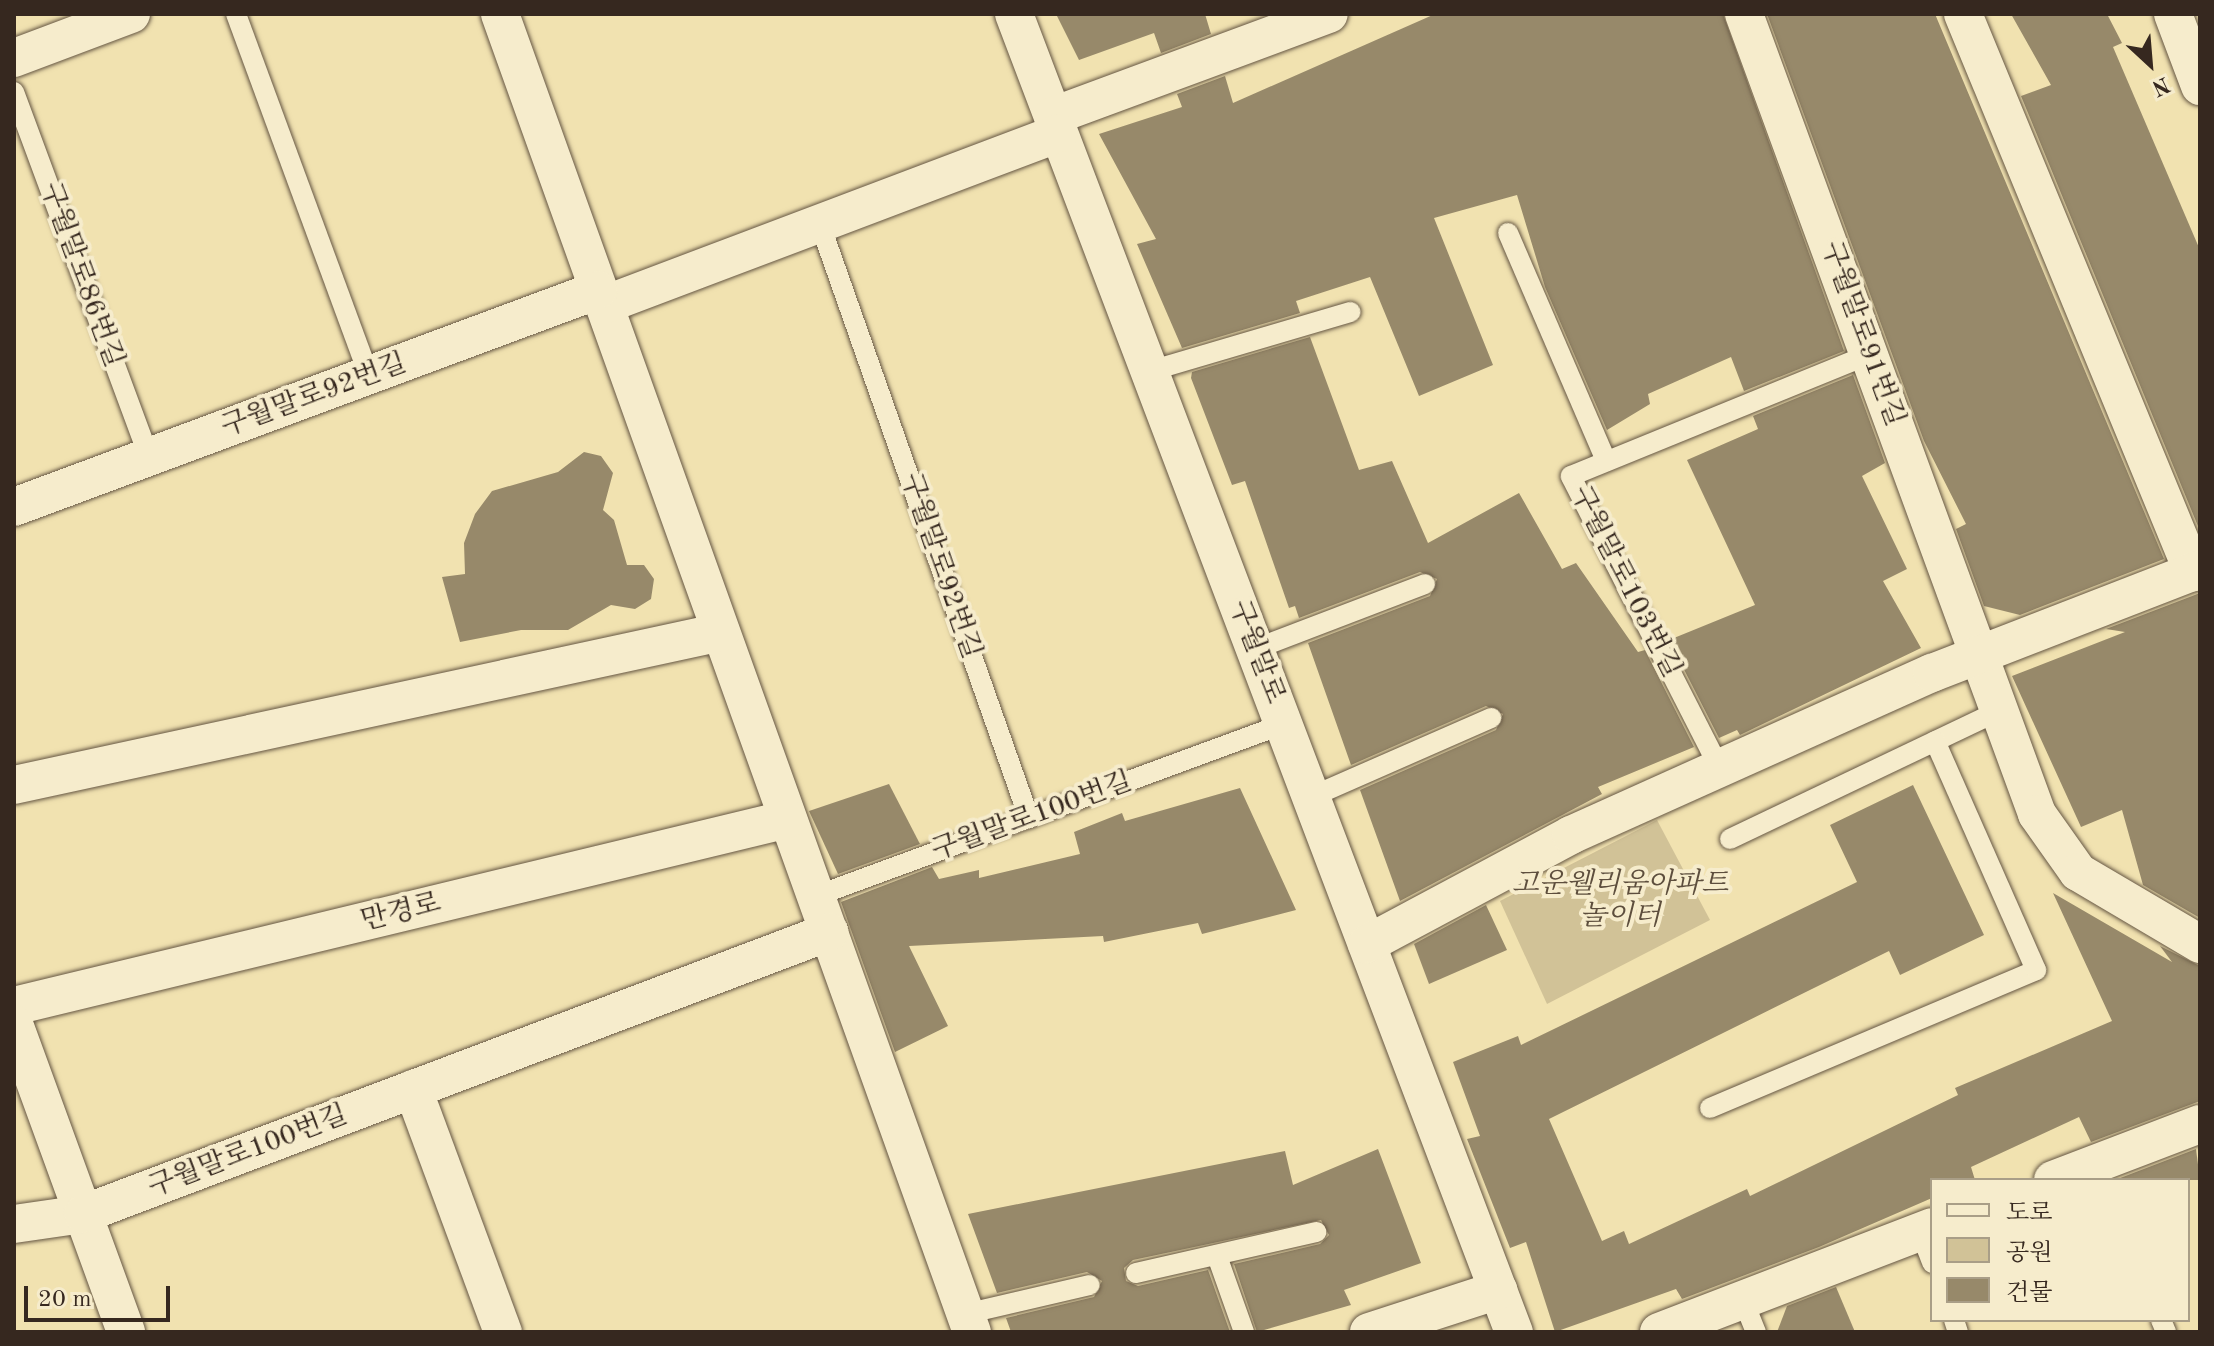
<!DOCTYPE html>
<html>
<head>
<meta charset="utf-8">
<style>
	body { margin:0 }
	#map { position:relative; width:2214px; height:1346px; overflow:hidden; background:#f1e2b0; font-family:"Old Standard TT","Noto Serif KR",serif }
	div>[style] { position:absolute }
	.green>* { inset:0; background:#d1c297 }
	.building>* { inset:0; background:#97896a }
	.roads { filter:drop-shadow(0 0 2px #655643) drop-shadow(0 0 2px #655643) }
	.lane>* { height:20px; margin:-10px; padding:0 10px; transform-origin:10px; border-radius:10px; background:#f6eccc }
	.street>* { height:38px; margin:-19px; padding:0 19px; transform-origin:19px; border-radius:19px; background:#f6eccc }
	span { translate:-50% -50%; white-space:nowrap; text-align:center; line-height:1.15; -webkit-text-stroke:8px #f6eccc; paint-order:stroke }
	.street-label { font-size:28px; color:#36281f }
	.park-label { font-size:28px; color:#5d4e3d; font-style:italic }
	.frame { position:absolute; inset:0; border:16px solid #36281f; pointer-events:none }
	.legend { position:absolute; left:1930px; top:1178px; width:260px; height:144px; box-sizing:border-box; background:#f6eccc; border:2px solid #a99e87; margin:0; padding:10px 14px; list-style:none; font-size:24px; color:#36281f }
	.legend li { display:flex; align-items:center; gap:16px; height:40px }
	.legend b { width:40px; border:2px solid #a99e87 }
	.north { position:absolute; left:2110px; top:24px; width:80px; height:80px; -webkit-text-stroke:6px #f6eccc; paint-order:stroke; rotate:154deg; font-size:22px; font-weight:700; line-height:32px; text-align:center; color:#36281f }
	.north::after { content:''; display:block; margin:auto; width:28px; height:36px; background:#36281f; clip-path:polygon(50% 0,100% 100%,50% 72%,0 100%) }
	.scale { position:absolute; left:24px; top:1286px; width:146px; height:36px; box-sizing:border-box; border:4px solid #36281f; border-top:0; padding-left:10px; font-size:24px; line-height:28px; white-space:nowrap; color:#36281f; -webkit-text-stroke:6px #f6eccc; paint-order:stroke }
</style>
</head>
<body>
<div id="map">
	<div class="green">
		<div style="clip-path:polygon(1657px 820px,1710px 920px,1547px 1004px,1500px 901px)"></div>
	</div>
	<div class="building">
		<div style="clip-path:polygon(1056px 14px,1205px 14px,1211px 34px,1161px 53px,1154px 33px,1079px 60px)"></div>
		<div style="clip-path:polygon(1435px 14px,1723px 14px,1844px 351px,1744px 391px,1731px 357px,1648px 394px,1650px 404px,1607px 430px,1545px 287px,1517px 195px,1434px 218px,1493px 365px,1419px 396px,1370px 277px,1296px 301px,1300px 313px,1182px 348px,1137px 244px,1156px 239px,1099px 134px,1182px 107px,1177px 94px,1225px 76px,1233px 103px)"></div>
		<div style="clip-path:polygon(1767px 14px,1935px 14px,2164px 559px,2020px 615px,1984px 606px,1956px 529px,1966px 524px,1924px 441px)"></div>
		<div style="clip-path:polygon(2011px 14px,2107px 14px,2122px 43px,2113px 47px,2200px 250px,2200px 531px,2021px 96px,2051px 85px)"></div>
		<div style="clip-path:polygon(1310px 337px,1359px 470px,1392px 461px,1428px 543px,1519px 493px,1562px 569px,1576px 563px,1638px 652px,1645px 650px,1694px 747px,1598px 787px,1602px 794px,1400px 901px,1360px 790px,1496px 730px,1503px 714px,1486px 706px,1351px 765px,1308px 643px,1430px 596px,1437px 579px,1420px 572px,1299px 618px,1295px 606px,1289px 608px,1245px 481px,1232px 485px,1191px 378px,1192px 372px)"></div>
		<div style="clip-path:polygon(1853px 375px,1885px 463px,1862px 476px,1907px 569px,1883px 581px,1921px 648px,1740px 735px,1737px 730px,1719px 738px,1669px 640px,1755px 605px,1687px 460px,1758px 429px,1753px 416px)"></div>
		<div style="clip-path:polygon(584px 452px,601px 456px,613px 473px,603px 510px,614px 520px,627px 565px,644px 565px,654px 579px,651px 599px,635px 609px,611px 605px,568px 630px,521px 630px,460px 642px,442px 577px,465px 574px,464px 543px,475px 514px,492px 491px,558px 472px)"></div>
		<div style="clip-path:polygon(2200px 593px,2200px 918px,2143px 885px,2122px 810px,2081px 827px,2012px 676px,2125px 632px,2106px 629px)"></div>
		<div style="clip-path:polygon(889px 784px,920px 844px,838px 874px,809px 811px)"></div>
		<div style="clip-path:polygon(1913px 785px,1984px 935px,1900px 975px,1889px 951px,1549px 1119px,1602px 1241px,1624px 1231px,1629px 1244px,1747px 1189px,1750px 1196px,1958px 1095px,1955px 1088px,2112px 1021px,2053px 893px,2172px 962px,2160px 946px,2200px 966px,2200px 1101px,2091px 1142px,2079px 1117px,1971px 1167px,1975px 1180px,1932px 1180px,1932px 1198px,1819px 1247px,1682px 1299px,1676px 1289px,1555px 1332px,1526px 1242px,1510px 1248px,1467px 1139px,1480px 1136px,1453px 1062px,1518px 1036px,1521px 1045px,1857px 882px,1830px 825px)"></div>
		<div style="clip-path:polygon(1240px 788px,1296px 910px,1202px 934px,1198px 923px,1104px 942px,1103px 936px,909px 946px,948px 1026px,895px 1052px,841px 902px,932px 867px,939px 879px,979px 870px,979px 878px,1080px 854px,1074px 832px,1122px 813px,1125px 821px)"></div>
		<div style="clip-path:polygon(1486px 905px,1507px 950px,1429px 984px,1414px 944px)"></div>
		<div style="clip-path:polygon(1378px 1149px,1421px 1263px,1344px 1290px,1351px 1305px,1257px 1332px,1234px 1264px,1320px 1244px,1329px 1235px,1321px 1220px,1133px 1260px,1124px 1268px,1126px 1281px,1138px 1286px,1208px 1270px,1230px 1332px,1011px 1332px,1006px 1318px,1094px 1297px,1102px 1281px,1087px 1272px,997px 1293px,968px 1214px,1285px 1151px,1293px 1185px)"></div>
		<div style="clip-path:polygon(2196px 1149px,2200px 1180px,2115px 1180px)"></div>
		<div style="clip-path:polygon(1836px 1287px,1855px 1332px,1777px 1332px,1787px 1306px)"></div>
	</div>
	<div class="roads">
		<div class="lane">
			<div style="left:236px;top:14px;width:385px;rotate:69.8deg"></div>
			<div style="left:14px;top:92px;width:389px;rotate:69.7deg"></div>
			<div style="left:820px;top:224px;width:630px;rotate:70.62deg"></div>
			<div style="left:1508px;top:233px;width:248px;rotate:66.7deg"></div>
			<div style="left:1150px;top:371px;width:209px;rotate:-16.4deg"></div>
			<div style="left:1255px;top:649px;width:182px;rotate:-20.9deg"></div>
			<div style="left:1721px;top:771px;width:331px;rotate:-117deg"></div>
			<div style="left:1571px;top:476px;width:323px;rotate:-22.2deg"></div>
			<div style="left:1311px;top:797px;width:197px;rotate:-23.7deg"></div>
			<div style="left:1730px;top:839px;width:299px;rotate:-25.5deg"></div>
			<div style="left:816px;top:896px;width:498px;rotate:-20.2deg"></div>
			<div style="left:1710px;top:1108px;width:354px;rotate:-22.9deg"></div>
			<div style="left:2036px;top:970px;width:250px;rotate:-113.8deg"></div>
			<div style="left:1920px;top:1231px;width:34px;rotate:69deg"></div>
			<div style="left:1217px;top:1256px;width:81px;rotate:70.4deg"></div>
			<div style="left:1136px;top:1273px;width:185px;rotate:-12.8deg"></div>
			<div style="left:1743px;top:1300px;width:35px;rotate:68deg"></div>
			<div style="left:965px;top:1314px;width:128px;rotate:-13.1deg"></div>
			<div style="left:1954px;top:1320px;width:13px;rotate:72deg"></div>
			<div style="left:2161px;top:1320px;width:13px;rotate:67deg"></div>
		</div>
		<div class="street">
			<div style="left:500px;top:14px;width:1400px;rotate:70.3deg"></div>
			<div style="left:1014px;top:14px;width:1410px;rotate:69.23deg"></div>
			<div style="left:1744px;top:14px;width:852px;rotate:69.88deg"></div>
			<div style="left:2037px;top:814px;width:71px;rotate:54.7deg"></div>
			<div style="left:2078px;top:872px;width:142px;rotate:30.5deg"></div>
			<div style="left:1963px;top:14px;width:604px;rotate:67.6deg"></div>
			<div style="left:2173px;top:14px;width:77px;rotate:69.4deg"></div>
			<div style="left:14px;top:58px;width:125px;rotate:-20.6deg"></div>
			<div style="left:1053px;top:116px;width:294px;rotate:-20.3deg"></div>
			<div style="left:604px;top:305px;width:486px;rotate:-20.7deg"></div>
			<div style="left:14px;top:507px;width:623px;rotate:-20.38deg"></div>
			<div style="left:14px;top:785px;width:723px;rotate:-12.21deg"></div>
			<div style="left:1367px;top:944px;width:231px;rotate:-28.1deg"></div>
			<div style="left:1571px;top:835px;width:396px;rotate:-24.2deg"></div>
			<div style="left:1932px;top:673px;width:287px;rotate:-21.2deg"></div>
			<div style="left:14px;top:1006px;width:796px;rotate:-13.58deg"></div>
			<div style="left:14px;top:1024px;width:328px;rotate:70deg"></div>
			<div style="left:413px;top:1089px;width:259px;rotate:69.7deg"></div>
			<div style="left:2053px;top:1180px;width:157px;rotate:-20.9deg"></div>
			<div style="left:14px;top:1224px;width:70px;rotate:-8.2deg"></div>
			<div style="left:83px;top:1214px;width:798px;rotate:-20.71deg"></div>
			<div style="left:1369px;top:1332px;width:136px;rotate:-18deg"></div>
			<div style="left:1659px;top:1332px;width:292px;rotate:-21deg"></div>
		</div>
	</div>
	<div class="street-label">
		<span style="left:81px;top:275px;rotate:70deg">구월말로86번길</span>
		<span style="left:1862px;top:334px;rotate:70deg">구월말로91번길</span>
		<span style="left:314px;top:396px;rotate:-20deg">구월말로92번길</span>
		<span style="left:940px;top:566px;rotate:71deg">구월말로92번길</span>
		<span style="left:1625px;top:582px;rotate:63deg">구월말로103번길</span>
		<span style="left:1256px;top:652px;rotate:69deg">구월말로</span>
		<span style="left:1032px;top:817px;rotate:-20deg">구월말로100번길</span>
		<span style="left:401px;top:913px;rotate:-14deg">만경로</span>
		<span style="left:248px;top:1152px;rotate:-21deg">구월말로100번길</span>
	</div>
	<div class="park-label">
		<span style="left:1620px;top:901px">고운웰리움아파트<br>놀이터</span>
	</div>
	<div class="frame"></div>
	<ul class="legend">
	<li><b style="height:10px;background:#f6eccc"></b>도로</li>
	<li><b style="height:22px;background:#d1c297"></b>공원</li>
	<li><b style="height:22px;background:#97896a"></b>건물</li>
	</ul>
	<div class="north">N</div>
	<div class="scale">20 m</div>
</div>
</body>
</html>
